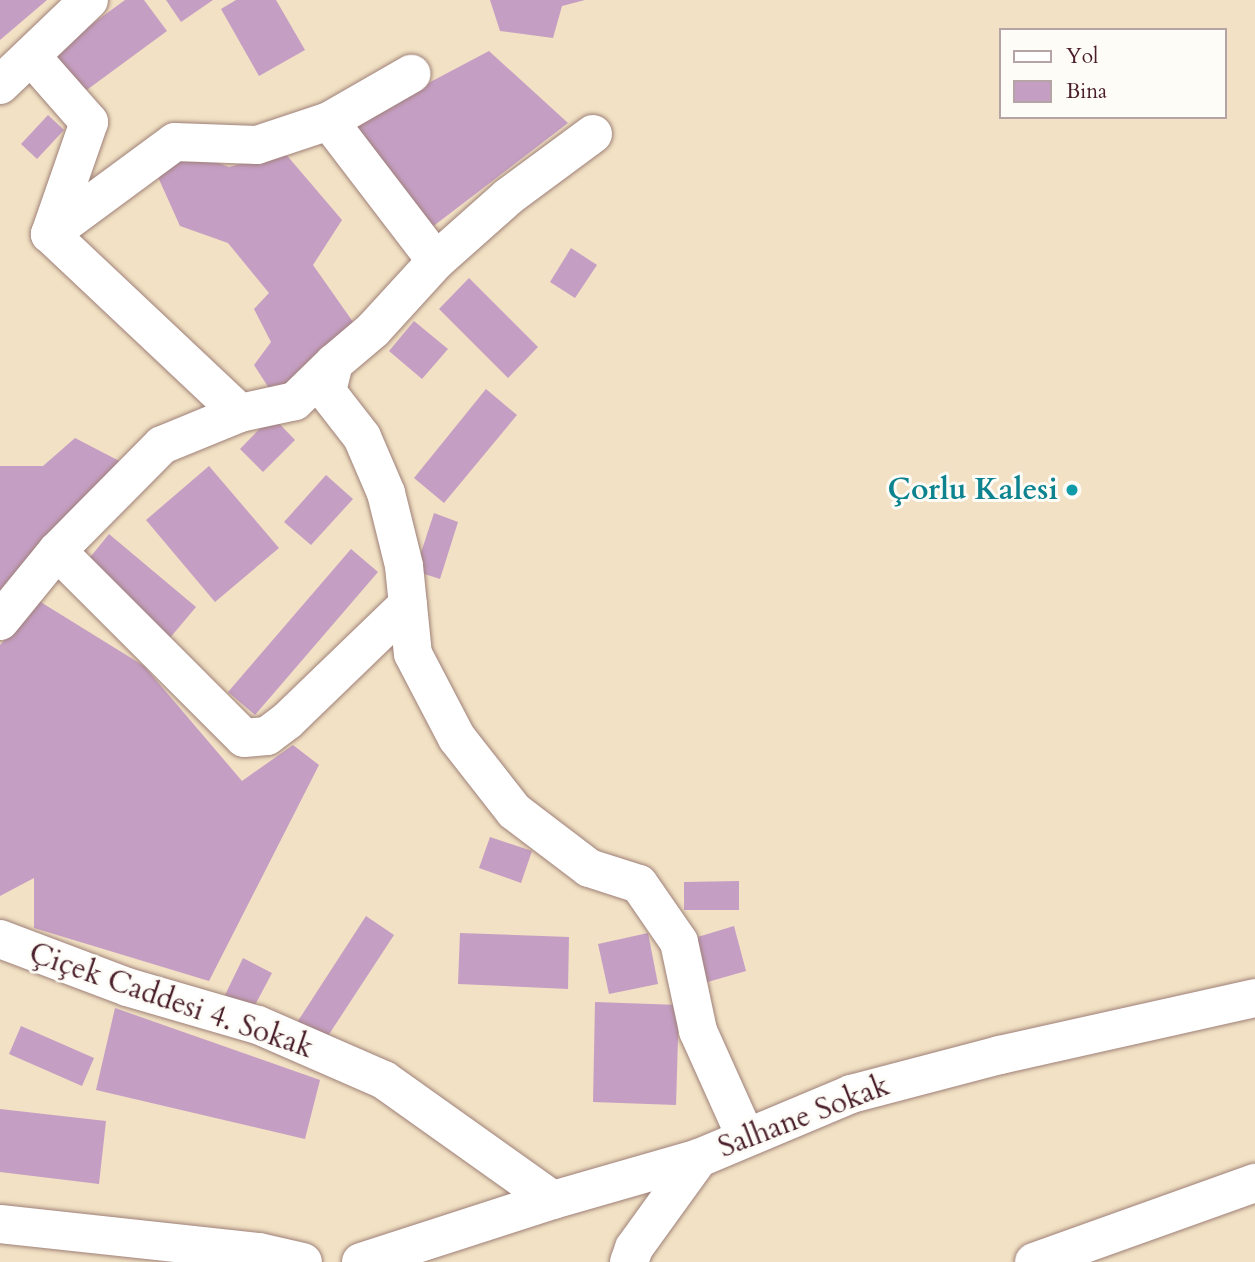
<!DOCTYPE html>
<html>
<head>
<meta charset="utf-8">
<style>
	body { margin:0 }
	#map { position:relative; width:1255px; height:1262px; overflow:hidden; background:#f2e1c4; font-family:Cardo,serif }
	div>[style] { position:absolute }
	.building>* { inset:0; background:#c59ec4 }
	.roads { filter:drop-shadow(0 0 2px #9e8078) drop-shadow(0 0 2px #9e8078) }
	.minor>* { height:38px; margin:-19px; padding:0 19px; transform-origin:19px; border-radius:19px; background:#fff }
	.tertiary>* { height:38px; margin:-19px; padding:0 19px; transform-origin:19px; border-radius:19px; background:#fff }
	.primary>* { height:38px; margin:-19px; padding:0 19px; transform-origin:19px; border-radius:19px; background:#fff }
	.dots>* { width:19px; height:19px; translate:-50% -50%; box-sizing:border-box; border:4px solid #fdfcf7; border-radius:50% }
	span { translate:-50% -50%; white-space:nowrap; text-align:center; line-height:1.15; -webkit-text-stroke:6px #fdfcf7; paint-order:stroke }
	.culture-label { font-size:30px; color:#0d838f; font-weight:700 }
	.right { translate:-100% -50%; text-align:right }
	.street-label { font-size:30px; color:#4a1f2b }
	.legend { position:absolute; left:999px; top:28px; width:228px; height:91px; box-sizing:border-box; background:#fdfcf7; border:2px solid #b5a4a5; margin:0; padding:9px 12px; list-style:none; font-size:21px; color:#4a1f2b }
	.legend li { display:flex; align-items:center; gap:14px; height:35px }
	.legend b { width:35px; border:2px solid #b5a4a5 }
</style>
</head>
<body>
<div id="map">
	<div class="building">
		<div style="clip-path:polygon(0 0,47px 0,0 40px)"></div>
		<div style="clip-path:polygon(125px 0,144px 0,167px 31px,84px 92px,54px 52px)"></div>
		<div style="clip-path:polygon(166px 0,213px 0,181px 22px)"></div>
		<div style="clip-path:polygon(236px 0,276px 0,305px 50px,259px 76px,221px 9px)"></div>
		<div style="clip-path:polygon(490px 0,585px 0,562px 6px,553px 38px,500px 31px)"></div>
		<div style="clip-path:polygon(489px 51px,568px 123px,427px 231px,347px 126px)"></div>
		<div style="clip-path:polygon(48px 115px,64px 130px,37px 159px,21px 144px)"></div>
		<div style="clip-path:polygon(187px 151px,229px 167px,284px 152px,342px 220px,313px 265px,358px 329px,274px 396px,254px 365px,271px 342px,254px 309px,269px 293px,228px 243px,180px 226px,153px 166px)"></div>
		<div style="clip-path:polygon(571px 248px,597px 265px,575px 298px,550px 282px)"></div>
		<div style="clip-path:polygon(469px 278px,538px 347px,508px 378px,439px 309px)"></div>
		<div style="clip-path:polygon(414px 321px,448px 349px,422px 379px,389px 351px)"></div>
		<div style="clip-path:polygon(486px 389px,517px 415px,444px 503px,414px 478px)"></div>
		<div style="clip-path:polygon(272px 416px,295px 440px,263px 472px,240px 449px)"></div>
		<div style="clip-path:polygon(75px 438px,127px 465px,0 598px,0 466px,43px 466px)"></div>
		<div style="clip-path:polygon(209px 466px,279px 548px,215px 602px,146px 520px)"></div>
		<div style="clip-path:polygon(326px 475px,353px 499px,311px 545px,284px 522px)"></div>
		<div style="clip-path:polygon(434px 513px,458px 522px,440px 579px,415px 571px)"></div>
		<div style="clip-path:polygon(109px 534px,196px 607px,169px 639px,83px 566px)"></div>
		<div style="clip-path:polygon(351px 549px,378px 572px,255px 715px,228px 692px)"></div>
		<div style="clip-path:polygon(39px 601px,144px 666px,242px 781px,293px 745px,319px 765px,209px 981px,34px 928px,34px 878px,0 896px,0 645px)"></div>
		<div style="clip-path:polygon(490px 837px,532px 851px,521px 883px,479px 868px)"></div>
		<div style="clip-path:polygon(739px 881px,739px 910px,684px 910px,684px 882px)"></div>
		<div style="clip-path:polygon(366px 916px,394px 935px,324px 1042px,296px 1024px)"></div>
		<div style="clip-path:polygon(734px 926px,746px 971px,704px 983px,691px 939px)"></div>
		<div style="clip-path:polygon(460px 933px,569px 937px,568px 989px,458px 984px)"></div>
		<div style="clip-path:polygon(648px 933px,658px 984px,609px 994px,598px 944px)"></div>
		<div style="clip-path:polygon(243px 958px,272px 973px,253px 1009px,225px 995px)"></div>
		<div style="clip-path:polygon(595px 1002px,679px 1005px,676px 1105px,593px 1102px)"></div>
		<div style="clip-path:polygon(115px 1008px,320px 1080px,305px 1139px,96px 1090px)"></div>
		<div style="clip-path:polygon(21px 1026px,94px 1058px,82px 1086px,9px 1054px)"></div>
		<div style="clip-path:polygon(0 1109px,106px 1121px,99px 1184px,0 1172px)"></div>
	</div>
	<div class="roads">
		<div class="minor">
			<div style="left:31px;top:56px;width:88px;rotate:48.7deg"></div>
			<div style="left:89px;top:122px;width:119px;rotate:109.2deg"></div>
			<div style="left:50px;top:234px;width:261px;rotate:43.3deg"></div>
			<div style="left:0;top:85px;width:123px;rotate:-43.7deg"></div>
			<div style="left:329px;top:121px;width:176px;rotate:52.6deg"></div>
			<div style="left:593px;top:134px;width:106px;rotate:143.5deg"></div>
			<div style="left:508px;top:197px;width:96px;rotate:138.4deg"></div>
			<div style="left:436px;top:261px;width:93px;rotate:132.4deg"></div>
			<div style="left:373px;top:330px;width:51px;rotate:139.8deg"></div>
			<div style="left:334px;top:363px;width:30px;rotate:104deg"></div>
			<div style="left:327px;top:392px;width:57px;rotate:52.1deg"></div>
			<div style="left:362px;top:437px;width:61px;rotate:66.8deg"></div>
			<div style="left:386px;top:493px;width:75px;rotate:76.1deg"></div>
			<div style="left:404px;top:566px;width:88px;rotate:84.2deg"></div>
			<div style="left:413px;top:654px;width:95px;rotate:62.4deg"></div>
			<div style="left:457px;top:738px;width:93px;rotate:52deg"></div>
			<div style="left:514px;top:811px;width:94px;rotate:37.2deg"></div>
			<div style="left:589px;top:868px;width:52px;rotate:17.7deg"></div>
			<div style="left:639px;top:884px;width:70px;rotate:55.4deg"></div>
			<div style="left:679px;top:942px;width:91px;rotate:77.9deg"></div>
			<div style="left:698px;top:1031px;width:117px;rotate:65.8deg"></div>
			<div style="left:50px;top:234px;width:155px;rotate:-36.4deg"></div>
			<div style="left:175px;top:142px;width:82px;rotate:2.1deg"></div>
			<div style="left:257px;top:145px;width:76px;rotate:-18.4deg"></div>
			<div style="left:329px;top:121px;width:95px;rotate:-29.8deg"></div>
			<div style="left:57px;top:551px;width:264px;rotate:45deg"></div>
			<div style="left:244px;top:738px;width:23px;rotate:-5deg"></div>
			<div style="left:267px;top:736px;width:25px;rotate:-37deg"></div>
			<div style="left:287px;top:721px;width:168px;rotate:-44deg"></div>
			<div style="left:0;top:621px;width:90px;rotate:-50.8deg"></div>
			<div style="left:57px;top:551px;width:149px;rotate:-45.3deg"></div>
			<div style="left:162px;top:445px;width:84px;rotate:-22.3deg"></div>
			<div style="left:240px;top:413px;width:56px;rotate:-12.3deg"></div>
			<div style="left:295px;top:401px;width:54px;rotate:-44.3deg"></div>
			<div style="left:0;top:939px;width:136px;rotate:20.7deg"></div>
			<div style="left:127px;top:987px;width:136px;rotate:16.2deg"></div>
			<div style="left:258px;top:1025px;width:137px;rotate:23.6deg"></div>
			<div style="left:384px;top:1080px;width:207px;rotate:35.4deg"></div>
			<div style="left:1034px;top:1262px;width:235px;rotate:-19.7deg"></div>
		</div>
		<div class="tertiary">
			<div style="left:361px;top:1262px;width:202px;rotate:-17.9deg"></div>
			<div style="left:553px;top:1200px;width:152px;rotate:-16deg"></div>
			<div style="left:699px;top:1158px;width:165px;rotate:-22.8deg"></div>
			<div style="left:851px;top:1094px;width:154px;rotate:-14.7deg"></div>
			<div style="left:1000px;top:1055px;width:261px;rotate:-12.6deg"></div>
			<div style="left:629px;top:1262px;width:15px;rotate:-70deg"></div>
			<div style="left:634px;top:1248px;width:111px;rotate:-54.2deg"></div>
		</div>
		<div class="primary">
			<div style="left:0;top:1224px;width:261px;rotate:6.2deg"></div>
			<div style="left:259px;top:1252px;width:45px;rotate:12.8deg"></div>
		</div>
	</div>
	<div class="dots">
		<div style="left:1072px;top:490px;background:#0f9aa8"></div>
	</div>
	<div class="culture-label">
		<span class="right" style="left:1058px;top:490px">Çorlu Kalesi</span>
	</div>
	<div class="street-label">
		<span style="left:171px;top:1001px;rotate:19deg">Çiçek Caddesi 4. Sokak</span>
		<span style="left:804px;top:1117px;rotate:-21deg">Salhane Sokak</span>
	</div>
	<ul class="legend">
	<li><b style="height:9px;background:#fff"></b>Yol</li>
	<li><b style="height:19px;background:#c59ec4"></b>Bina</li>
	</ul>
</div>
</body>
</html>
